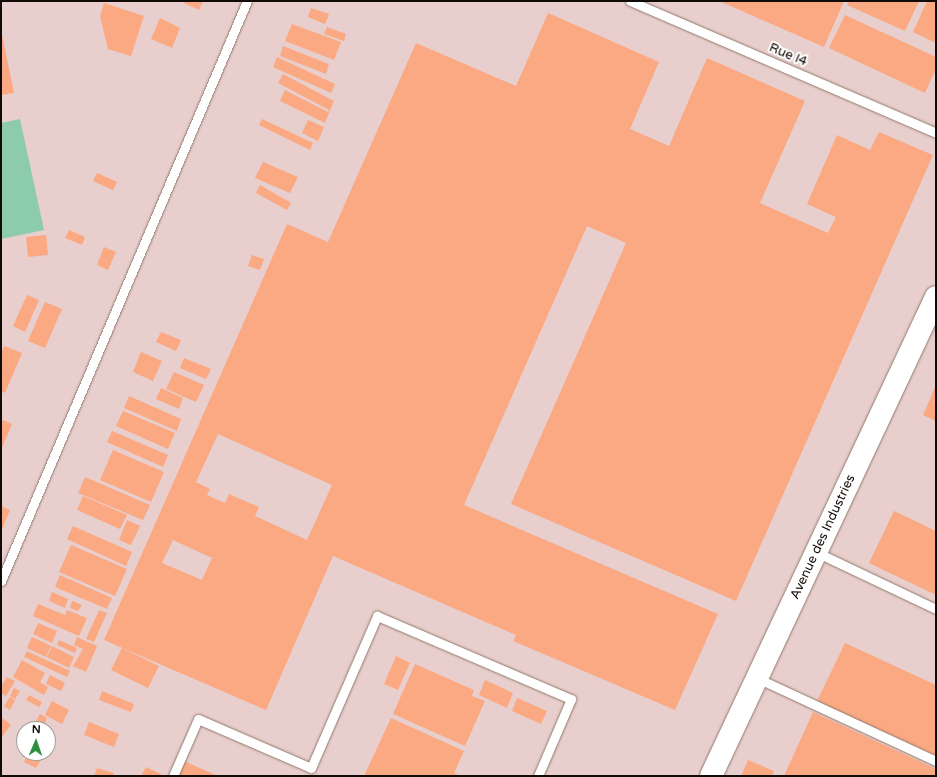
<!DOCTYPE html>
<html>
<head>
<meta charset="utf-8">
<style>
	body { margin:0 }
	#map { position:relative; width:937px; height:777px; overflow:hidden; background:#f3d8cc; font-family:"Varela Round",sans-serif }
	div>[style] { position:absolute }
	.industrial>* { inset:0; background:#e8cecc }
	.green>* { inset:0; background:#8cccaa }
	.building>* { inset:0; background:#faa982 }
	.roads { filter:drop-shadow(0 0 1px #90786c) drop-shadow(0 0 1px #90786c) }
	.lane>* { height:9px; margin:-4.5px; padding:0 4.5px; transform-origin:4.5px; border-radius:4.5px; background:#fff }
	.secondary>* { height:22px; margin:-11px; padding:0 11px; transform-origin:11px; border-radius:11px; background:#fff }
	span { translate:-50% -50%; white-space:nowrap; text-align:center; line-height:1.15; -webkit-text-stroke:4px #fff; paint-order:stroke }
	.street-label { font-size:13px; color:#120a06 }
	.frame { position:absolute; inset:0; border:2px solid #120a06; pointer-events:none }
	.north { position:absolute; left:16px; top:721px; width:40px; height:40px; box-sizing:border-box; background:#fff; border:1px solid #a09d9b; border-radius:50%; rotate:2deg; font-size:11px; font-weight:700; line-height:16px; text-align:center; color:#120a06 }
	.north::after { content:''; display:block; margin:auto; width:14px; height:18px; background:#2e8e41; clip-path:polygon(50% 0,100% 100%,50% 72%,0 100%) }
</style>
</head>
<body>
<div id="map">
	<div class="industrial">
		<div style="clip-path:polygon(evenodd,1px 1px,936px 1px,936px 776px,1px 776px,1px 1px,24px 729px,48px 729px,48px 753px,24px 753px,24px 729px)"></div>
	</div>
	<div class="green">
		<div style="clip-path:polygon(20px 119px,44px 230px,1px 239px,1px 123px)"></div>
	</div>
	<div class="building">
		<div style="clip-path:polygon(185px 1px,203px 1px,199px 10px,184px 3px)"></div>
		<div style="clip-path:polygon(719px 1px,844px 1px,824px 47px)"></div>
		<div style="clip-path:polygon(849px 1px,919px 1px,905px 31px,847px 5px)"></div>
		<div style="clip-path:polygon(927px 1px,936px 1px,936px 43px,913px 32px)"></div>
		<div style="clip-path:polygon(104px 3px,144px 16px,131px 56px,108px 49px,100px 16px)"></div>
		<div style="clip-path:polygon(311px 8px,329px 14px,325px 24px,308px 17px)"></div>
		<div style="clip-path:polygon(evenodd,548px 13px,659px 62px,630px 129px,669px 146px,707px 58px,805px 101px,760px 203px,828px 233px,836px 217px,807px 204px,837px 135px,870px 150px,879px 132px,933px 155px,736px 601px,511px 504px,626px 243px,587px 226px,464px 505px,718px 614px,675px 710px,513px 641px,516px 635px,333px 556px,266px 710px,104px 640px,287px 224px,328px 242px,416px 43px,516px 86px,548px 13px,218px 434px,332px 485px,307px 540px,255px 516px,259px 507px,229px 494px,225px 503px,207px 495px,210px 489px,196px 482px,218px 434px,548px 13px,173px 540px,212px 558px,202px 580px,162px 563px,173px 540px)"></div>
		<div style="clip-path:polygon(845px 15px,936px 57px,936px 69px,925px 93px,829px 48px)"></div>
		<div style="clip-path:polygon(160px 18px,180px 28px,172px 48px,151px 39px)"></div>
		<div style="clip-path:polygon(292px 24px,341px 42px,334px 60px,285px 41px)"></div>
		<div style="clip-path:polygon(327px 27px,346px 34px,344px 41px,324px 34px)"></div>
		<div style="clip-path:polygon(1px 30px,14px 93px,1px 95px)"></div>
		<div style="clip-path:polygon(283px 46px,329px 64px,326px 74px,280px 56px)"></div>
		<div style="clip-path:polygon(277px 57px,335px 84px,331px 93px,273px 67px)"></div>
		<div style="clip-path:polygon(283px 74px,334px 101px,325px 123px,280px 101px,285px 90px,328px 112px,329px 110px,278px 83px)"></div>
		<div style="clip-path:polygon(262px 119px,313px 143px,310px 150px,259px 125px)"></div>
		<div style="clip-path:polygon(308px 120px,324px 127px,318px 141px,302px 133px)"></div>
		<div style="clip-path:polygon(263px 162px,298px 177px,290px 193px,255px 178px)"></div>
		<div style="clip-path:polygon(97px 173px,117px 182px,113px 190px,93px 181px)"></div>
		<div style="clip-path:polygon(260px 185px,291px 203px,287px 210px,256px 193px)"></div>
		<div style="clip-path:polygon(69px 230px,85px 237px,82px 245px,65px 238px)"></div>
		<div style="clip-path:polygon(46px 235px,48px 255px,28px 257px,26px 237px)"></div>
		<div style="clip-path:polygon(104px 247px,116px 252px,108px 270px,97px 265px)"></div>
		<div style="clip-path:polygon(252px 255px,264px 259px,260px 270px,248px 266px)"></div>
		<div style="clip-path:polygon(27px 295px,39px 300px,25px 332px,13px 326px)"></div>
		<div style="clip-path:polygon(45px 302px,62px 309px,45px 348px,28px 341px)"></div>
		<div style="clip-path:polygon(161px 332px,181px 340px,176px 351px,156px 342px)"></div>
		<div style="clip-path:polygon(4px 346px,22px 353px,5px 393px,1px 391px,1px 354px)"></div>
		<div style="clip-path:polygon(141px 352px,162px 361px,153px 381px,133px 372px)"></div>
		<div style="clip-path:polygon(184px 358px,211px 369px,206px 379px,180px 368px)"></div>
		<div style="clip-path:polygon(174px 372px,204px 385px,196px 402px,166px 389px)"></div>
		<div style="clip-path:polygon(936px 385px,936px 421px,923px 415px)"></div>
		<div style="clip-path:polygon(161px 388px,183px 398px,179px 409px,156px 399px)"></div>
		<div style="clip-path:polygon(129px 396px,181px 419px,177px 431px,124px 408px)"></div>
		<div style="clip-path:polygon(123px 411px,175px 433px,168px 449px,116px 426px)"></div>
		<div style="clip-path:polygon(3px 420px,12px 424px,1px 450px,1px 423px)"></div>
		<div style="clip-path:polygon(112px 431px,168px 455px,163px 467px,107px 442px)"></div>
		<div style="clip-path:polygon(113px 450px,164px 472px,151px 502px,100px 480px)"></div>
		<div style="clip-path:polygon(85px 477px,150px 505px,143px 520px,78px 493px)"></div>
		<div style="clip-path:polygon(83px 496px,127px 515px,120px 529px,77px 510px)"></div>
		<div style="clip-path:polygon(1px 506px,10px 510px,1px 532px)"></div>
		<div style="clip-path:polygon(894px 511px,936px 531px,936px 595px,869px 563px)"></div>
		<div style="clip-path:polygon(127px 520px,140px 526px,131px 545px,119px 540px)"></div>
		<div style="clip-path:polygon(73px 526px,132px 552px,126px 566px,67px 539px)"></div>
		<div style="clip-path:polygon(71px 545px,127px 569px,115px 596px,59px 572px)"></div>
		<div style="clip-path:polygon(60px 575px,112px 598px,107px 609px,55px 587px)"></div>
		<div style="clip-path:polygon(52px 592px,68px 599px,65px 608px,49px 601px)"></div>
		<div style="clip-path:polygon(72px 601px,82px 605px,78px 611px,70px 608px)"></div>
		<div style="clip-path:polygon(38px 604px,65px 615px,67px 610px,87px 618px,79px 636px,33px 616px)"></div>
		<div style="clip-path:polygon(99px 610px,107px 613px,94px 642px,86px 639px)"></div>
		<div style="clip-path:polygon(38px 623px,57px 631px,52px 643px,33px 634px)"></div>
		<div style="clip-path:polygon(32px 637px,51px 646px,46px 657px,27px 648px)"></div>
		<div style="clip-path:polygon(77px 637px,97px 646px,86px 672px,73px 666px,83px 649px,74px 645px)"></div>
		<div style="clip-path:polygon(59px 640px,77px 648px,75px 653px,57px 645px)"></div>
		<div style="clip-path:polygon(845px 643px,936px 685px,936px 756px,817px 701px)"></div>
		<div style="clip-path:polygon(52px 646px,74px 657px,69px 668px,47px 657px)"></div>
		<div style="clip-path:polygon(122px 648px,159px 666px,148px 688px,111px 670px)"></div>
		<div style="clip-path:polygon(27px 651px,70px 671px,67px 677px,24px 657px)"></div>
		<div style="clip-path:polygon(396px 656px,410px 663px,398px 690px,384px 684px)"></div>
		<div style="clip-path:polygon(22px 660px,45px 673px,40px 682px,48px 687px,44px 695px,13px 677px)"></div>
		<div style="clip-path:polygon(415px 664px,474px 690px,472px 696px,485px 701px,465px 746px,393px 714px)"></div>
		<div style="clip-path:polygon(50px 675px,65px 683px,61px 691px,46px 684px)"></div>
		<div style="clip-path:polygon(7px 677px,15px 681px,6px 696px,1px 693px,1px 687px)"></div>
		<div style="clip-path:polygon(485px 680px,513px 693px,507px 708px,479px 695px)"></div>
		<div style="clip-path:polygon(14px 688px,20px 691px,15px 699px,10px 696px)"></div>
		<div style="clip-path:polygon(102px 691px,134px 704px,131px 712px,99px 700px)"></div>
		<div style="clip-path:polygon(29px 695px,42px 702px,39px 707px,26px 700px)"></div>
		<div style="clip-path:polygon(10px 697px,15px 700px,10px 710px,4px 706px)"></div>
		<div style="clip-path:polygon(517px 698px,547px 711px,541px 724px,512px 711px)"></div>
		<div style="clip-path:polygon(52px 701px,69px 710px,62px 724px,45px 715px)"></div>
		<div style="clip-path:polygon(813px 712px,936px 769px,936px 776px,784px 776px)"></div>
		<div style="clip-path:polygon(40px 714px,47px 718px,44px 725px,36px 721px)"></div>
		<div style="clip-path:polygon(1px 717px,11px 725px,1px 738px)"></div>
		<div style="clip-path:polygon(391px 718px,464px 751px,454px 773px,461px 776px,364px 776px)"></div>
		<div style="clip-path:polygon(89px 722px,119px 734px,114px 747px,84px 735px)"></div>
		<div style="clip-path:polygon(28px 754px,41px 760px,36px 768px,24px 762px)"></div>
		<div style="clip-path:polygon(748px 760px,774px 771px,772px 776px,741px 776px)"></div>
		<div style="clip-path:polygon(184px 761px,218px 776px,177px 776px)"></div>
		<div style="clip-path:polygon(146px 767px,161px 774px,160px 776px,141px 776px)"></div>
		<div style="clip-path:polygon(97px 768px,114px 773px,113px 776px,94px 776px)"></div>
	</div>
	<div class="roads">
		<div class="lane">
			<div style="left:630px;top:1px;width:333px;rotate:23.3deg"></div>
			<div style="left:816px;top:552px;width:133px;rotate:25.4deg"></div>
			<div style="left:1px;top:581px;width:630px;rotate:-67.02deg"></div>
			<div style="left:757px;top:678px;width:197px;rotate:24.9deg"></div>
			<div style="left:173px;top:776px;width:62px;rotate:-66.3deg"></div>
			<div style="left:198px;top:719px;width:123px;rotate:23.4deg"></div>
			<div style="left:311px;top:768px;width:166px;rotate:-66.5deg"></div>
			<div style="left:377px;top:616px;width:211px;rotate:23.2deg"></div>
			<div style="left:571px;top:699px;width:84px;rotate:113.2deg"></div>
		</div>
		<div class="secondary">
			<div style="left:711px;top:776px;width:529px;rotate:-64.84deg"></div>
		</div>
	</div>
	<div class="street-label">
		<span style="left:788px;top:55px;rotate:23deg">Rue I4</span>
		<span style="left:823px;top:537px;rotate:-65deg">Avenue des Industries</span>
	</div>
	<div class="frame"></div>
	<div class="north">N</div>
</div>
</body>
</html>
